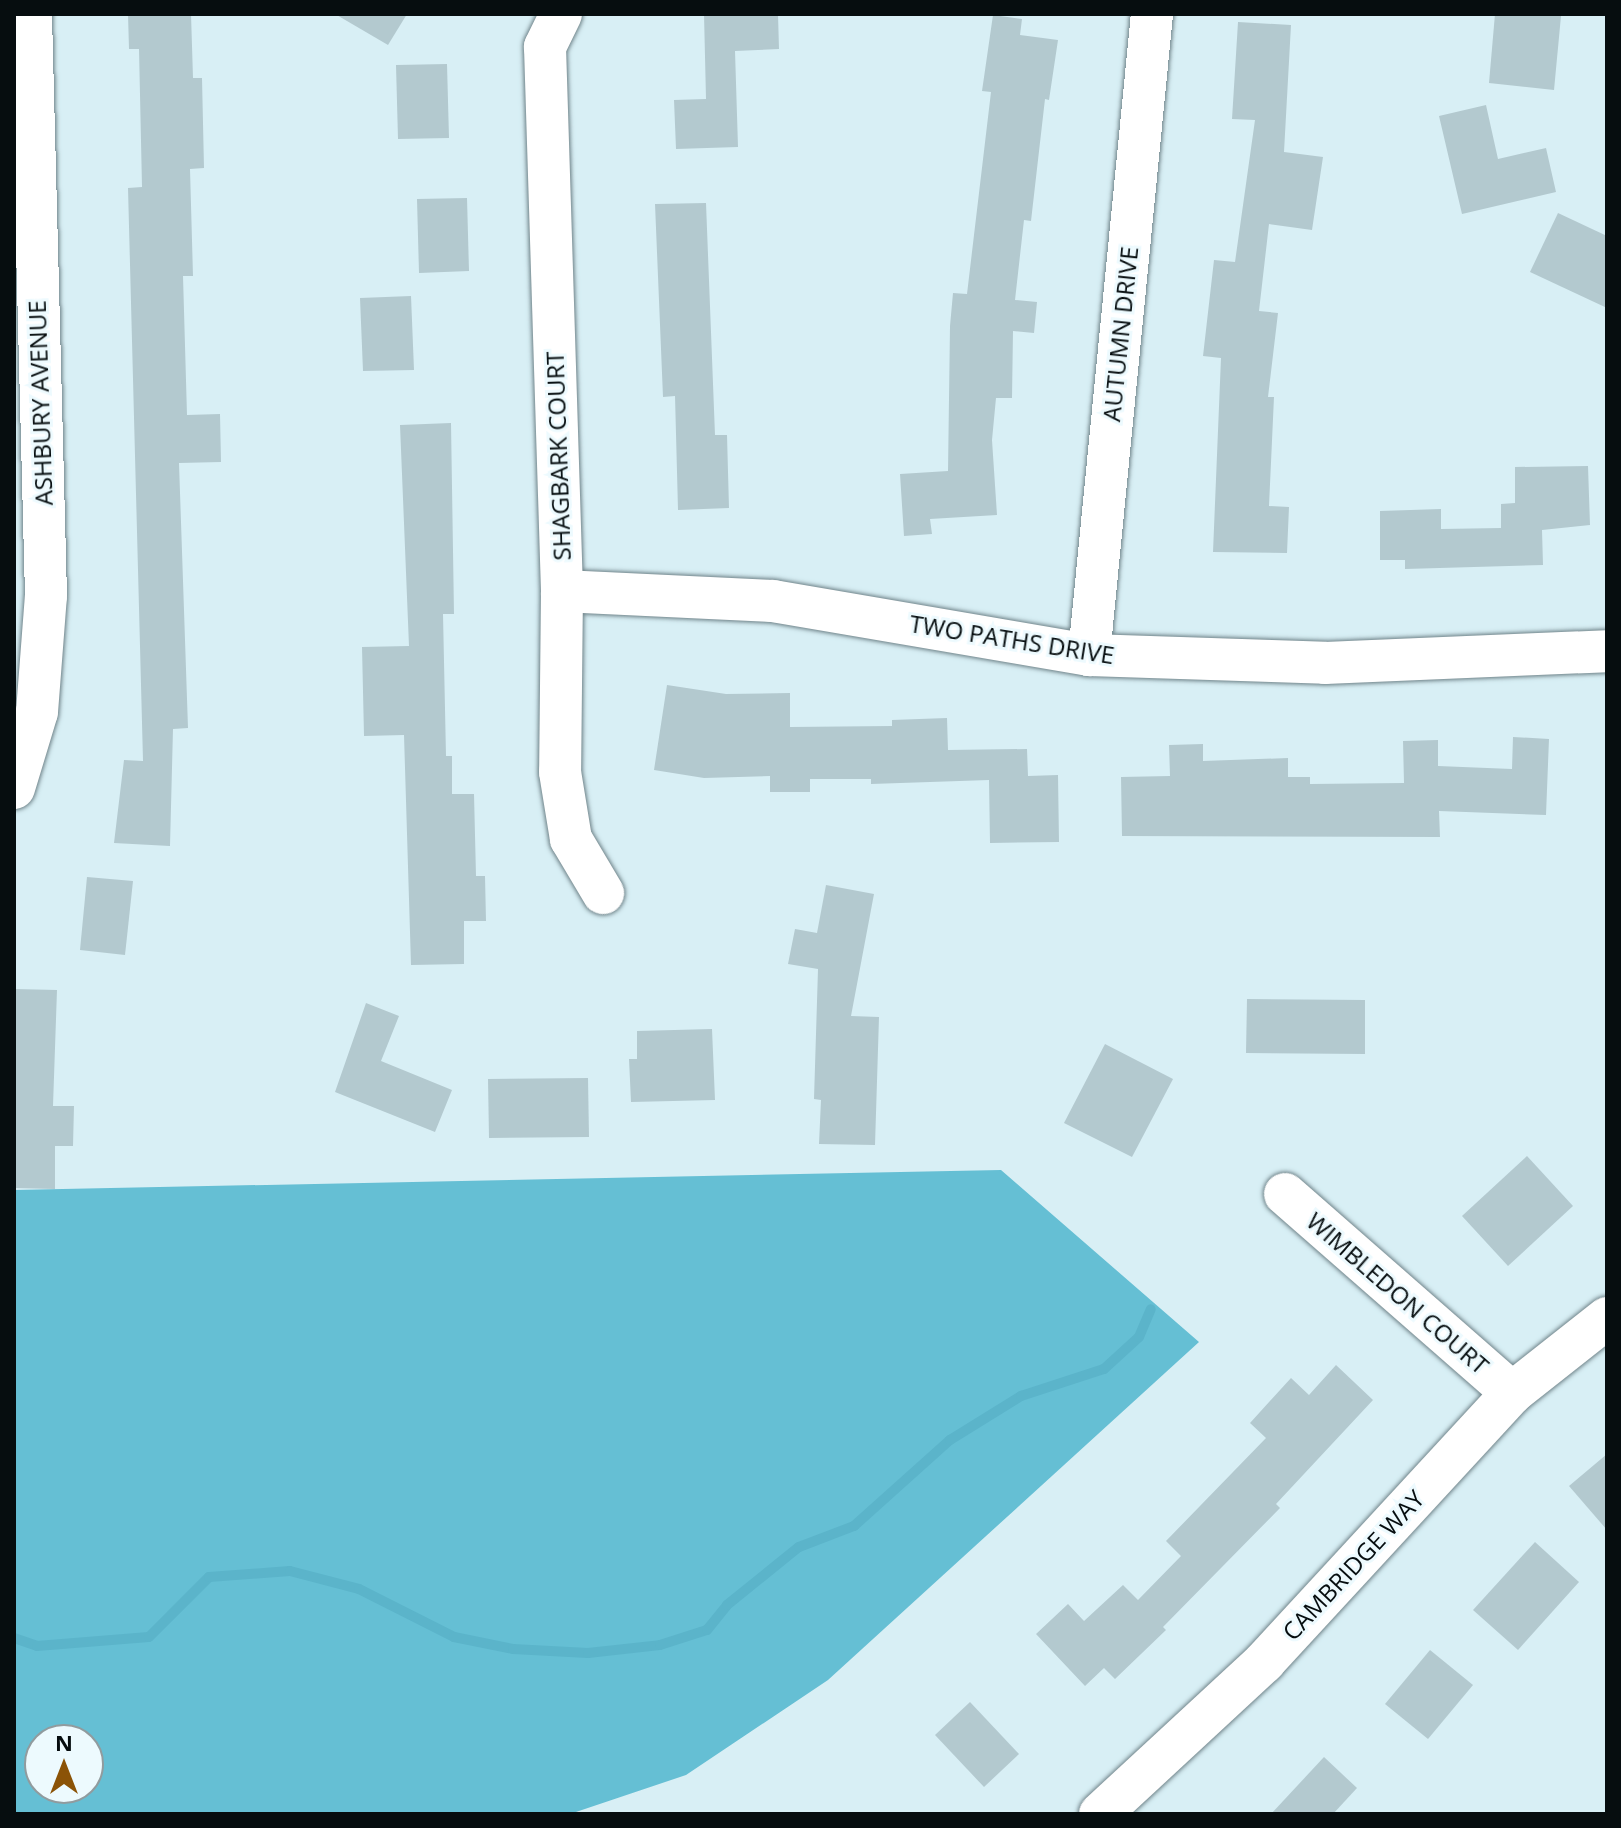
<!DOCTYPE html>
<html>
<head>
<meta charset="utf-8">
<style>
	body { margin:0 }
	#map { position:relative; width:1621px; height:1828px; overflow:hidden; background:#d8eff5; font-family:"Open Sans",sans-serif }
	div>[style] { position:absolute }
	.forest>* { inset:0; background:#65bfd4 }
	.stream>* { height:10px; margin:-5px; padding:0 5px; transform-origin:5px; border-radius:5px; background:#5bb4ca }
	.building>* { inset:0; background:#b3c9cf }
	.roads { filter:drop-shadow(0 0 2px #70848a) drop-shadow(0 0 2px #70848a) }
	.minor>* { height:42px; margin:-21px; padding:0 21px; transform-origin:21px; border-radius:21px; background:#fff }
	span { translate:-50% -50%; white-space:nowrap; text-align:center; line-height:1.15; -webkit-text-stroke:6px #edfafe; paint-order:stroke }
	.street-label { font-size:24px; color:#060d0f }
	.frame { position:absolute; inset:0; border:16px solid #060d0f; pointer-events:none }
	.north { position:absolute; left:24px; top:1724px; width:80px; height:80px; box-sizing:border-box; background:#edfafe; border:2px solid #919b9e; border-radius:50%; rotate:0deg; font-size:22px; font-weight:700; line-height:32px; text-align:center; color:#060d0f }
	.north::after { content:''; display:block; margin:auto; width:28px; height:36px; background:#8b5307; clip-path:polygon(50% 0,100% 100%,50% 72%,0 100%) }
</style>
</head>
<body>
<div id="map">
	<div class="forest">
		<div style="clip-path:polygon(evenodd,1001px 1170px,1199px 1342px,828px 1680px,686px 1775px,570px 1814px,14px 1814px,14px 1190px,1001px 1170px,40px 1740px,88px 1740px,88px 1788px,40px 1788px,40px 1740px)"></div>
	</div>
	<div class="stream">
		<div style="left:14px;top:1638px;width:24px;rotate:19deg"></div>
		<div style="left:37px;top:1646px;width:112px;rotate:-4.6deg"></div>
		<div style="left:149px;top:1637px;width:85px;rotate:-45deg"></div>
		<div style="left:209px;top:1577px;width:81px;rotate:-4.2deg"></div>
		<div style="left:290px;top:1571px;width:71px;rotate:14.6deg"></div>
		<div style="left:359px;top:1589px;width:106px;rotate:26.8deg"></div>
		<div style="left:454px;top:1637px;width:60px;rotate:11.5deg"></div>
		<div style="left:513px;top:1649px;width:75px;rotate:3.1deg"></div>
		<div style="left:588px;top:1653px;width:72px;rotate:-6.3deg"></div>
		<div style="left:660px;top:1645px;width:49px;rotate:-17.7deg"></div>
		<div style="left:707px;top:1630px;width:32px;rotate:-51deg"></div>
		<div style="left:727px;top:1605px;width:92px;rotate:-38.9deg"></div>
		<div style="left:799px;top:1547px;width:59px;rotate:-20.9deg"></div>
		<div style="left:854px;top:1526px;width:129px;rotate:-41.9deg"></div>
		<div style="left:950px;top:1440px;width:84px;rotate:-31.8deg"></div>
		<div style="left:1021px;top:1396px;width:87px;rotate:-18deg"></div>
		<div style="left:1104px;top:1369px;width:47px;rotate:-42.4deg"></div>
		<div style="left:1139px;top:1337px;width:30px;rotate:-67deg"></div>
	</div>
	<div class="building">
		<div style="clip-path:polygon(128px 14px,191px 14px,193px 78px,202px 78px,204px 168px,190px 169px,193px 276px,183px 276px,187px 415px,220px 414px,221px 462px,179px 463px,188px 728px,173px 729px,170px 846px,114px 843px,124px 760px,143px 761px,128px 188px,142px 187px,139px 49px,129px 49px)"></div>
		<div style="clip-path:polygon(335px 14px,407px 14px,388px 45px)"></div>
		<div style="clip-path:polygon(704px 14px,778px 14px,779px 49px,735px 51px,738px 147px,676px 149px,674px 100px,706px 99px)"></div>
		<div style="clip-path:polygon(1495px 14px,1561px 16px,1554px 90px,1489px 83px)"></div>
		<div style="clip-path:polygon(993px 15px,1022px 19px,1020px 35px,1058px 40px,1049px 100px,1045px 99px,1031px 221px,1024px 220px,1015px 300px,1037px 302px,1034px 333px,1013px 331px,1012px 398px,996px 398px,992px 440px,997px 515px,930px 519px,932px 534px,904px 536px,900px 474px,948px 471px,950px 326px,953px 293px,967px 294px,991px 92px,982px 91px)"></div>
		<div style="clip-path:polygon(1238px 22px,1291px 25px,1284px 152px,1323px 157px,1312px 230px,1269px 224px,1259px 311px,1278px 313px,1268px 397px,1274px 397px,1269px 506px,1289px 507px,1287px 553px,1213px 552px,1221px 358px,1203px 356px,1214px 260px,1235px 262px,1255px 120px,1232px 119px)"></div>
		<div style="clip-path:polygon(447px 64px,449px 138px,398px 139px,396px 65px)"></div>
		<div style="clip-path:polygon(1486px 105px,1498px 159px,1546px 148px,1556px 192px,1462px 214px,1439px 116px)"></div>
		<div style="clip-path:polygon(467px 198px,469px 271px,419px 273px,417px 199px)"></div>
		<div style="clip-path:polygon(706px 203px,715px 435px,727px 435px,729px 508px,678px 510px,675px 396px,663px 397px,655px 204px)"></div>
		<div style="clip-path:polygon(1558px 213px,1607px 236px,1607px 308px,1530px 272px)"></div>
		<div style="clip-path:polygon(411px 296px,414px 370px,363px 371px,360px 298px)"></div>
		<div style="clip-path:polygon(451px 423px,454px 614px,443px 614px,446px 756px,452px 756px,452px 794px,474px 794px,476px 876px,485px 876px,486px 921px,464px 921px,464px 964px,411px 965px,404px 735px,364px 736px,362px 647px,409px 646px,400px 425px)"></div>
		<div style="clip-path:polygon(1588px 466px,1590px 525px,1542px 530px,1543px 565px,1405px 569px,1405px 560px,1380px 560px,1380px 511px,1441px 509px,1441px 529px,1501px 528px,1501px 504px,1515px 503px,1515px 467px)"></div>
		<div style="clip-path:polygon(667px 685px,726px 694px,790px 693px,790px 727px,892px 726px,892px 720px,947px 718px,948px 750px,1027px 749px,1028px 776px,1058px 775px,1059px 842px,990px 843px,989px 780px,871px 784px,871px 779px,810px 779px,810px 792px,770px 792px,770px 776px,704px 778px,654px 770px)"></div>
		<div style="clip-path:polygon(1513px 737px,1549px 739px,1546px 815px,1439px 811px,1440px 837px,1122px 836px,1121px 777px,1170px 776px,1169px 745px,1203px 744px,1203px 761px,1288px 758px,1288px 777px,1310px 777px,1310px 784px,1404px 783px,1403px 741px,1438px 740px,1438px 766px,1512px 769px)"></div>
		<div style="clip-path:polygon(87px 877px,133px 881px,125px 955px,80px 950px)"></div>
		<div style="clip-path:polygon(826px 885px,874px 894px,851px 1016px,879px 1017px,875px 1145px,819px 1144px,821px 1100px,814px 1099px,818px 969px,788px 964px,795px 929px,817px 933px)"></div>
		<div style="clip-path:polygon(14px 989px,57px 990px,53px 1106px,74px 1106px,73px 1146px,55px 1146px,55px 1189px,14px 1188px)"></div>
		<div style="clip-path:polygon(1247px 999px,1365px 1000px,1365px 1054px,1246px 1053px)"></div>
		<div style="clip-path:polygon(366px 1003px,399px 1016px,381px 1061px,452px 1090px,435px 1132px,335px 1092px)"></div>
		<div style="clip-path:polygon(712px 1029px,715px 1100px,631px 1102px,629px 1059px,637px 1059px,637px 1031px)"></div>
		<div style="clip-path:polygon(1105px 1044px,1173px 1079px,1132px 1157px,1064px 1123px)"></div>
		<div style="clip-path:polygon(588px 1078px,589px 1137px,489px 1138px,488px 1079px)"></div>
		<div style="clip-path:polygon(1527px 1156px,1573px 1206px,1508px 1266px,1462px 1216px)"></div>
		<div style="clip-path:polygon(1336px 1365px,1373px 1400px,1276px 1504px,1280px 1508px,1163px 1627px,1166px 1630px,1115px 1679px,1104px 1668px,1085px 1686px,1036px 1634px,1068px 1604px,1084px 1621px,1123px 1585px,1138px 1600px,1181px 1556px,1166px 1541px,1266px 1438px,1250px 1423px,1291px 1378px,1309px 1395px)"></div>
		<div style="clip-path:polygon(1607px 1454px,1607px 1530px,1569px 1486px)"></div>
		<div style="clip-path:polygon(1535px 1542px,1579px 1582px,1518px 1650px,1473px 1610px)"></div>
		<div style="clip-path:polygon(1430px 1650px,1473px 1685px,1428px 1739px,1385px 1704px)"></div>
		<div style="clip-path:polygon(970px 1702px,1019px 1754px,984px 1787px,935px 1735px)"></div>
		<div style="clip-path:polygon(1324px 1757px,1357px 1788px,1333px 1814px,1271px 1814px)"></div>
	</div>
	<div class="roads">
		<div class="minor">
			<div style="left:561px;top:14px;width:37px;rotate:116deg"></div>
			<div style="left:545px;top:47px;width:544px;rotate:88.21deg"></div>
			<div style="left:562px;top:591px;width:181px;rotate:90.6deg"></div>
			<div style="left:560px;top:772px;width:68px;rotate:80.7deg"></div>
			<div style="left:571px;top:839px;width:63px;rotate:59.3deg"></div>
			<div style="left:562px;top:591px;width:211px;rotate:2.7deg"></div>
			<div style="left:773px;top:601px;width:321px;rotate:9.7deg"></div>
			<div style="left:1089px;top:655px;width:236px;rotate:1.9deg"></div>
			<div style="left:1325px;top:663px;width:282px;rotate:-2.4deg"></div>
			<div style="left:1089px;top:655px;width:644px;rotate:-84.39deg"></div>
			<div style="left:14px;top:788px;width:79px;rotate:-73.2deg"></div>
			<div style="left:37px;top:712px;width:116px;rotate:-85.6deg"></div>
			<div style="left:46px;top:596px;width:582px;rotate:-91.48deg"></div>
			<div style="left:1285px;top:1194px;width:302px;rotate:41.2deg"></div>
			<div style="left:1100px;top:1814px;width:224px;rotate:-42.8deg"></div>
			<div style="left:1264px;top:1662px;width:366px;rotate:-47.3deg"></div>
			<div style="left:1512px;top:1393px;width:121px;rotate:-38.3deg"></div>
		</div>
	</div>
	<div class="street-label">
		<span style="left:1120px;top:334px;rotate:-84deg">AUTUMN DRIVE</span>
		<span style="left:40px;top:403px;rotate:-92deg">ASHBURY AVENUE</span>
		<span style="left:558px;top:456px;rotate:-92deg">SHAGBARK COURT</span>
		<span style="left:1012px;top:639px;rotate:9deg">TWO PATHS DRIVE</span>
		<span style="left:1398px;top:1293px;rotate:41deg">WIMBLEDON COURT</span>
		<span style="left:1353px;top:1565px;rotate:-47deg">CAMBRIDGE WAY</span>
	</div>
	<div class="frame"></div>
	<div class="north">N</div>
</div>
</body>
</html>
